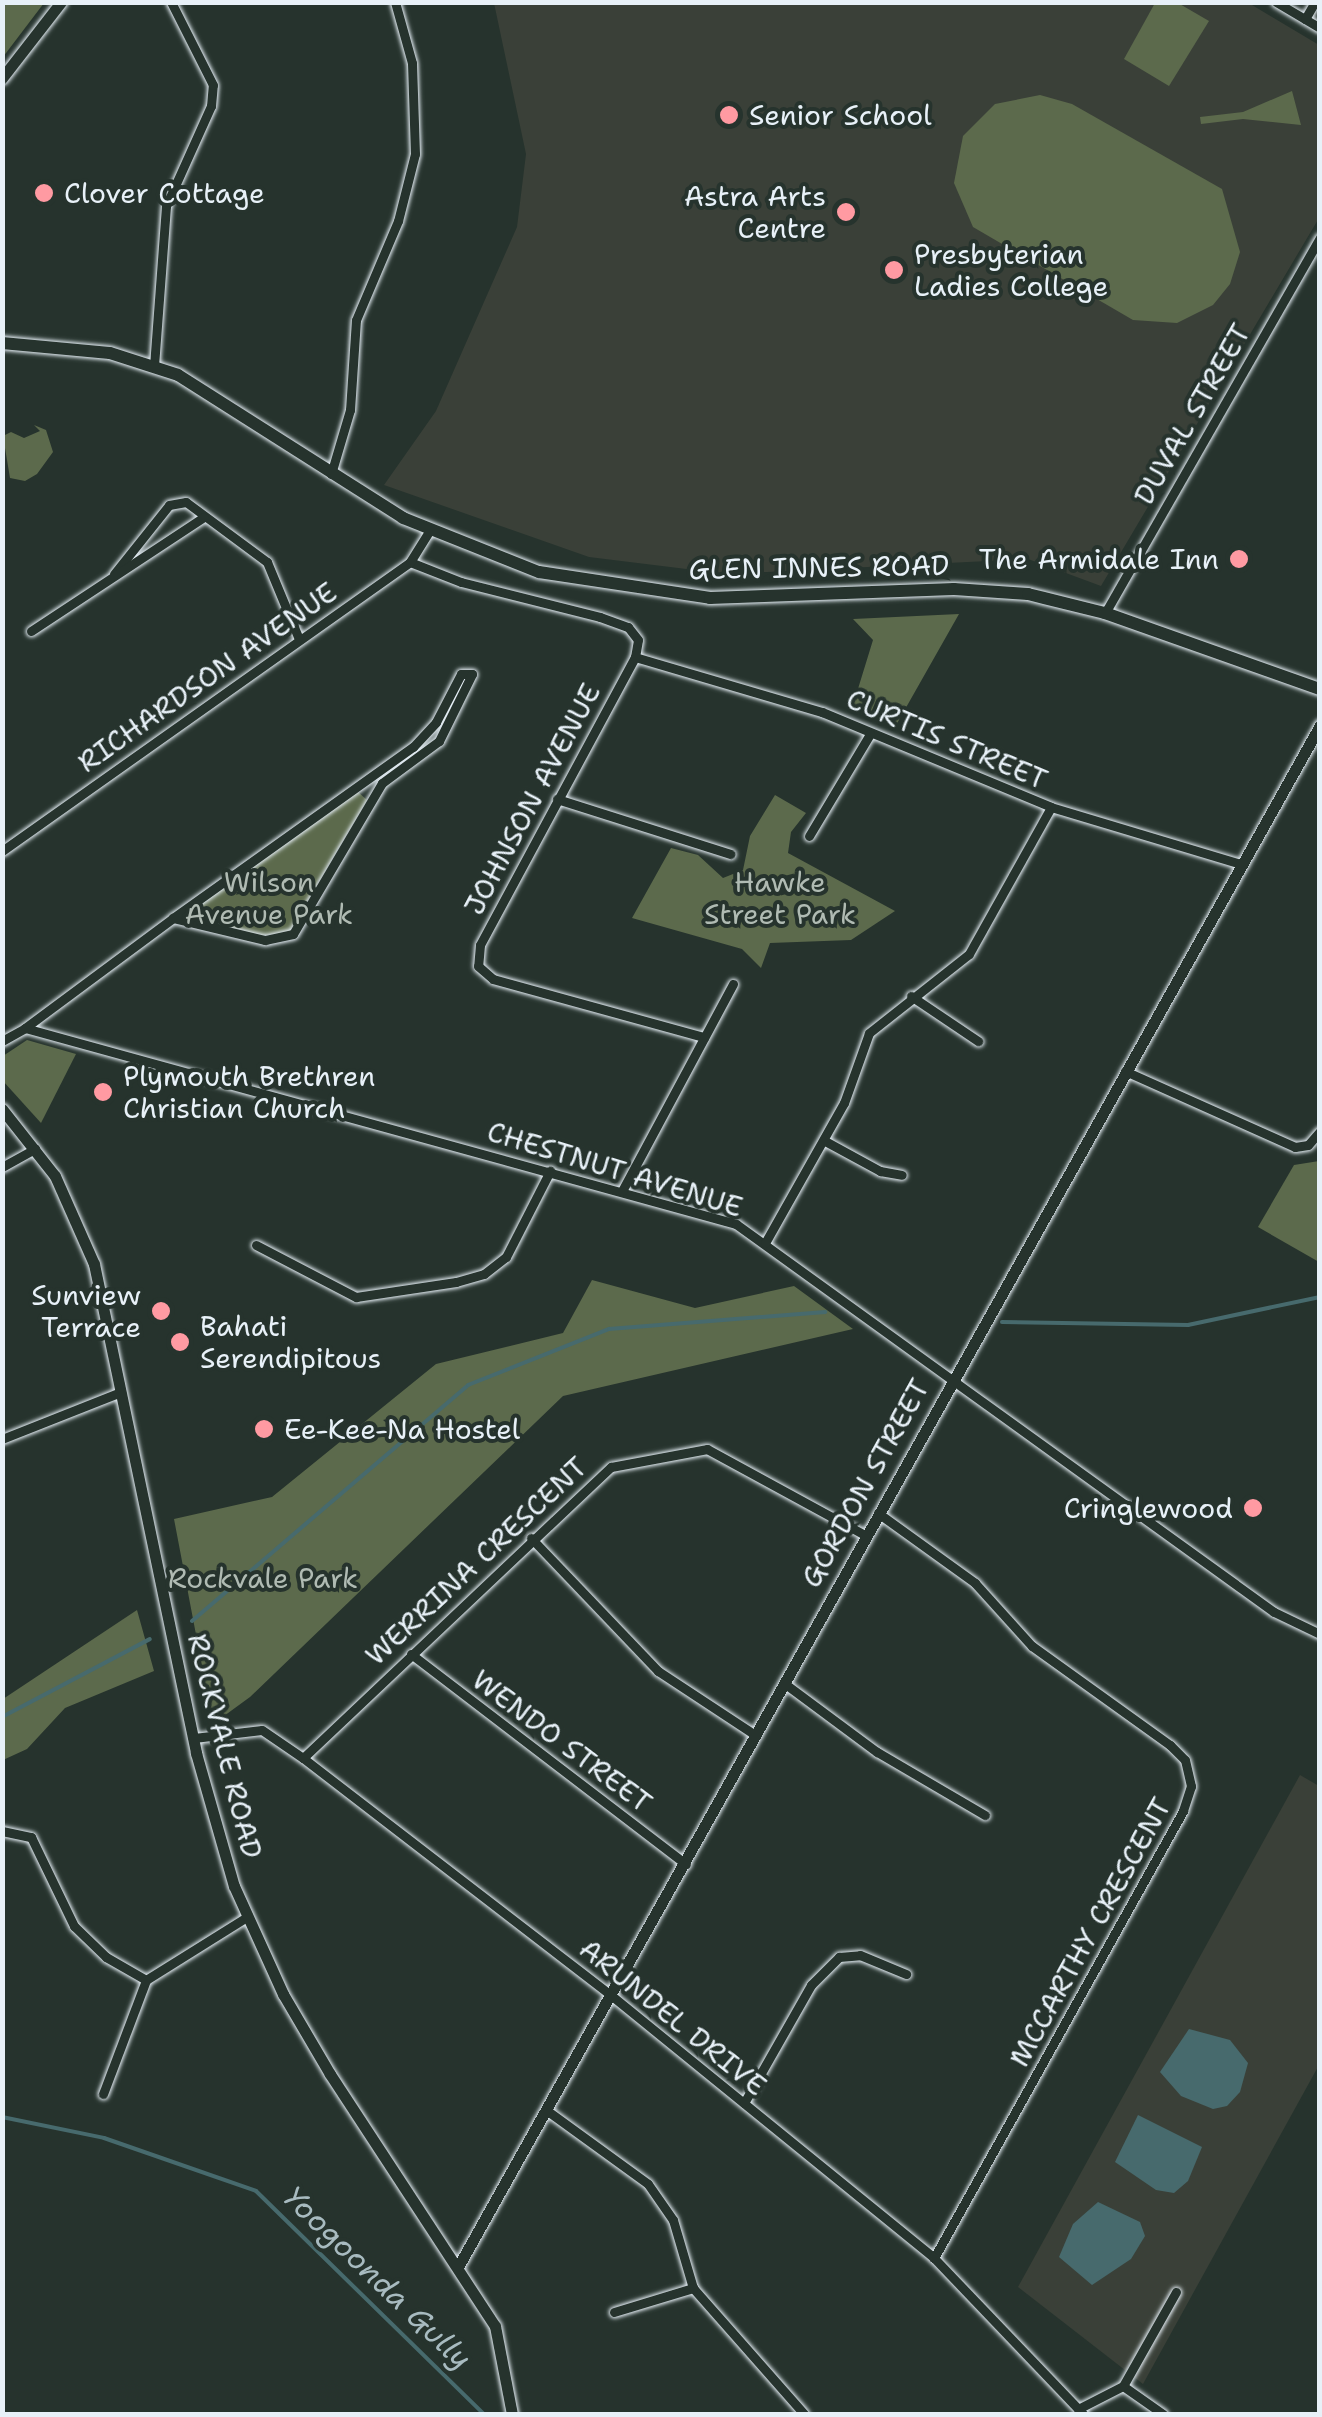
<!DOCTYPE html>
<html>
<head>
<meta charset="utf-8">
<style>
	body { margin:0 }
	#map { position:relative; width:1322px; height:2417px; overflow:hidden; background:#26332d; font-family:"Shantell Sans",sans-serif }
	div>[style] { position:absolute }
	.built>* { inset:0; background:#3a4038 }
	.green>* { inset:0; background:#5c6a4c }
	.water>* { inset:0; background:#476a6d }
	.stream>* { height:4px; margin:-2px; padding:0 2px; transform-origin:2px; border-radius:2px; background:#476a6d }
	.roads { filter:drop-shadow(0 0 2px #e8f1f8) drop-shadow(0 0 2px #e8f1f8) }
	.minor>* { height:9px; margin:-4.5px; padding:0 4.5px; transform-origin:4.5px; border-radius:4.5px; background:#26332d }
	.tertiary>* { height:11px; margin:-5.5px; padding:0 5.5px; transform-origin:5.5px; border-radius:5.5px; background:#26332d }
	.secondary>* { height:12px; margin:-6px; padding:0 6px; transform-origin:6px; border-radius:6px; background:#26332d }
	.dots>* { width:28px; height:28px; translate:-50% -50%; box-sizing:border-box; border:5px solid #26332d; border-radius:50% }
	span { translate:-50% -50%; white-space:nowrap; text-align:center; line-height:1.15; -webkit-text-stroke:8px #26332d; paint-order:stroke }
	.poi-label { font-size:28px; color:#e8f1f8 }
	.left { translate:0 -50%; text-align:left }
	.right { translate:-100% -50%; text-align:right }
	.street-label { font-size:28px; color:#e8f1f8 }
	.park-label { font-size:28px; color:#b0bbb3 }
	.water-label { font-size:30px; color:#a8bbc0; font-style:italic }
	.frame { position:absolute; inset:0; border:5px solid #e8f1f8; pointer-events:none }
</style>
</head>
<body>
<div id="map">
	<div class="built">
		<div style="clip-path:polygon(1247px 2px,1319px 45px,1319px 218px,1101px 586px,1028px 559px,727px 574px,589px 557px,384px 485px,436px 411px,517px 227px,526px 154px,494px 3px)"></div>
		<div style="clip-path:polygon(1300px 1775px,1319px 1786px,1319px 2065px,1143px 2384px,1018px 2287px)"></div>
	</div>
	<div class="green">
		<div style="clip-path:polygon(3px 2px,44px 3px,3px 57px,2px 3px)"></div>
		<div style="clip-path:polygon(1155px 3px,1178px 3px,1209px 21px,1169px 86px,1124px 59px)"></div>
		<div style="clip-path:polygon(1292px 91px,1301px 125px,1243px 119px,1201px 124px,1200px 117px,1243px 112px)"></div>
		<div style="clip-path:polygon(1040px 95px,1072px 104px,1222px 189px,1240px 252px,1230px 284px,1213px 305px,1177px 323px,1133px 320px,973px 227px,954px 183px,963px 136px,995px 104px)"></div>
		<div style="clip-path:polygon(34px 425px,46px 430px,53px 452px,37px 474px,25px 481px,10px 478px,3px 436px,11px 432px,24px 438px,40px 431px)"></div>
		<div style="clip-path:polygon(959px 614px,895px 727px,853px 705px,873px 640px,853px 619px)"></div>
		<div style="clip-path:polygon(358px 792px,367px 800px,289px 932px,260px 936px,192px 916px,201px 902px)"></div>
		<div style="clip-path:polygon(775px 795px,806px 813px,791px 832px,788px 853px,895px 911px,851px 940px,770px 943px,761px 968px,742px 949px,632px 918px,671px 848px,698px 855px,723px 878px,743px 870px,750px 836px)"></div>
		<div style="clip-path:polygon(27px 1040px,76px 1054px,41px 1123px,3px 1081px,3px 1056px)"></div>
		<div style="clip-path:polygon(1319px 1161px,1320px 1161px,1319px 1262px,1258px 1227px,1294px 1165px)"></div>
		<div style="clip-path:polygon(592px 1280px,695px 1308px,794px 1286px,853px 1329px,563px 1396px,250px 1697px,213px 1724px,174px 1519px,272px 1497px,436px 1364px,563px 1333px)"></div>
		<div style="clip-path:polygon(137px 1610px,154px 1671px,65px 1708px,27px 1749px,3px 1760px,3px 1699px)"></div>
	</div>
	<div class="water">
		<div style="clip-path:polygon(1189px 2029px,1230px 2040px,1248px 2063px,1240px 2092px,1227px 2106px,1213px 2109px,1181px 2096px,1160px 2072px)"></div>
		<div style="clip-path:polygon(1138px 2115px,1202px 2147px,1188px 2181px,1174px 2193px,1156px 2190px,1115px 2162px)"></div>
		<div style="clip-path:polygon(1098px 2202px,1140px 2222px,1145px 2236px,1131px 2259px,1092px 2285px,1059px 2257px,1073px 2224px)"></div>
	</div>
	<div class="stream">
		<div style="left:1002px;top:1322px;width:186px;rotate:0.9deg"></div>
		<div style="left:1188px;top:1325px;width:135px;rotate:-12deg"></div>
		<div style="left:192px;top:1621px;width:363px;rotate:-40.5deg"></div>
		<div style="left:468px;top:1385px;width:152px;rotate:-21.7deg"></div>
		<div style="left:609px;top:1329px;width:217px;rotate:-4.5deg"></div>
		<div style="left:2px;top:1717px;width:167px;rotate:-27.8deg"></div>
		<div style="left:2px;top:2117px;width:104px;rotate:11.6deg"></div>
		<div style="left:104px;top:2138px;width:161px;rotate:19.2deg"></div>
		<div style="left:256px;top:2191px;width:319px;rotate:44.4deg"></div>
	</div>
	<div class="roads">
		<div class="minor">
			<div style="left:1276px;top:2px;width:51px;rotate:30.6deg"></div>
			<div style="left:1305px;top:19px;width:20px;rotate:-60deg"></div>
			<div style="left:154px;top:366px;width:160px;rotate:-85.7deg"></div>
			<div style="left:166px;top:206px;width:110px;rotate:-65.8deg"></div>
			<div style="left:211px;top:106px;width:21px;rotate:-85deg"></div>
			<div style="left:213px;top:85px;width:93px;rotate:-116.8deg"></div>
			<div style="left:331px;top:474px;width:67px;rotate:-73.5deg"></div>
			<div style="left:350px;top:410px;width:90px;rotate:-86.2deg"></div>
			<div style="left:356px;top:320px;width:108px;rotate:-67deg"></div>
			<div style="left:398px;top:221px;width:69px;rotate:-75.8deg"></div>
			<div style="left:415px;top:154px;width:91px;rotate:-91.9deg"></div>
			<div style="left:412px;top:63px;width:63px;rotate:-105.6deg"></div>
			<div style="left:410px;top:562px;width:55px;rotate:21.4deg"></div>
			<div style="left:461px;top:582px;width:143px;rotate:14.1deg"></div>
			<div style="left:600px;top:617px;width:30px;rotate:20deg"></div>
			<div style="left:628px;top:627px;width:16px;rotate:52deg"></div>
			<div style="left:638px;top:640px;width:17px;rotate:100deg"></div>
			<div style="left:635px;top:657px;width:327px;rotate:118.3deg"></div>
			<div style="left:480px;top:945px;width:21px;rotate:95deg"></div>
			<div style="left:478px;top:966px;width:20px;rotate:41deg"></div>
			<div style="left:493px;top:979px;width:219px;rotate:15.4deg"></div>
			<div style="left:114px;top:574px;width:88px;rotate:-51.4deg"></div>
			<div style="left:169px;top:505px;width:17px;rotate:-10deg"></div>
			<div style="left:186px;top:502px;width:101px;rotate:36.5deg"></div>
			<div style="left:267px;top:562px;width:81px;rotate:67.5deg"></div>
			<div style="left:1105px;top:613px;width:432px;rotate:-60.2deg"></div>
			<div style="left:31px;top:631px;width:207px;rotate:-33.4deg"></div>
			<div style="left:635px;top:657px;width:195px;rotate:16.4deg"></div>
			<div style="left:822px;top:712px;width:248px;rotate:22.5deg"></div>
			<div style="left:1051px;top:807px;width:198px;rotate:16.7deg"></div>
			<div style="left:557px;top:799px;width:182px;rotate:17.6deg"></div>
			<div style="left:809px;top:836px;width:119px;rotate:-59.1deg"></div>
			<div style="left:2px;top:851px;width:500px;rotate:-35.3deg"></div>
			<div style="left:410px;top:562px;width:36px;rotate:-58deg"></div>
			<div style="left:911px;top:996px;width:81px;rotate:33.9deg"></div>
			<div style="left:25px;top:1028px;width:738px;rotate:15.41deg"></div>
			<div style="left:736px;top:1224px;width:663px;rotate:35.8deg"></div>
			<div style="left:1274px;top:1612px;width:51px;rotate:25.6deg"></div>
			<div style="left:2px;top:1041px;width:26px;rotate:-29deg"></div>
			<div style="left:25px;top:1028px;width:184px;rotate:-36.6deg"></div>
			<div style="left:173px;top:918px;width:295px;rotate:-35.5deg"></div>
			<div style="left:413px;top:747px;width:34px;rotate:-47deg"></div>
			<div style="left:436px;top:722px;width:54px;rotate:-62.5deg"></div>
			<div style="left:461px;top:674px;width:11px"></div>
			<div style="left:472px;top:674px;width:75px;rotate:116.2deg"></div>
			<div style="left:439px;top:741px;width:71px;rotate:143.6deg"></div>
			<div style="left:382px;top:783px;width:175px;rotate:120.5deg"></div>
			<div style="left:293px;top:934px;width:29px;rotate:168deg"></div>
			<div style="left:265px;top:940px;width:95px;rotate:-166.6deg"></div>
			<div style="left:1125px;top:1071px;width:186px;rotate:24.1deg"></div>
			<div style="left:1295px;top:1147px;width:13px;rotate:-9deg"></div>
			<div style="left:1308px;top:1145px;width:18px;rotate:-49deg"></div>
			<div style="left:825px;top:1141px;width:63px;rotate:28.6deg"></div>
			<div style="left:880px;top:1171px;width:22px;rotate:10deg"></div>
			<div style="left:2px;top:1167px;width:38px;rotate:-29deg"></div>
			<div style="left:622px;top:1191px;width:235px;rotate:-61.8deg"></div>
			<div style="left:765px;top:1243px;width:161px;rotate:-60.6deg"></div>
			<div style="left:844px;top:1103px;width:74px;rotate:-70.3deg"></div>
			<div style="left:869px;top:1033px;width:127px;rotate:-38.3deg"></div>
			<div style="left:969px;top:954px;width:168px;rotate:-60.8deg"></div>
			<div style="left:256px;top:1245px;width:113px;rotate:27.5deg"></div>
			<div style="left:356px;top:1297px;width:101px;rotate:-8.5deg"></div>
			<div style="left:456px;top:1282px;width:29px;rotate:-16deg"></div>
			<div style="left:484px;top:1274px;width:28px;rotate:-38deg"></div>
			<div style="left:506px;top:1257px;width:97px;rotate:-62.9deg"></div>
			<div style="left:2px;top:1439px;width:128px;rotate:-21.6deg"></div>
			<div style="left:878px;top:1513px;width:120px;rotate:35.8deg"></div>
			<div style="left:975px;top:1583px;width:85px;rotate:47.9deg"></div>
			<div style="left:1032px;top:1646px;width:170px;rotate:35.7deg"></div>
			<div style="left:1170px;top:1745px;width:21px;rotate:45deg"></div>
			<div style="left:1185px;top:1760px;width:27px;rotate:77deg"></div>
			<div style="left:1191px;top:1786px;width:26px;rotate:108deg"></div>
			<div style="left:1183px;top:1811px;width:512px;rotate:119.12deg"></div>
			<div style="left:531px;top:1538px;width:184px;rotate:46.3deg"></div>
			<div style="left:658px;top:1671px;width:116px;rotate:33.4deg"></div>
			<div style="left:411px;top:1654px;width:346px;rotate:37.4deg"></div>
			<div style="left:784px;top:1683px;width:116px;rotate:36.6deg"></div>
			<div style="left:877px;top:1752px;width:125px;rotate:30.3deg"></div>
			<div style="left:194px;top:1738px;width:68px;rotate:-6.7deg"></div>
			<div style="left:262px;top:1730px;width:50px;rotate:34.3deg"></div>
			<div style="left:303px;top:1758px;width:390px;rotate:37.6deg"></div>
			<div style="left:612px;top:1996px;width:415px;rotate:39.1deg"></div>
			<div style="left:934px;top:2258px;width:216px;rotate:46.3deg"></div>
			<div style="left:303px;top:1758px;width:424px;rotate:-43.4deg"></div>
			<div style="left:611px;top:1467px;width:98px;rotate:-10.6deg"></div>
			<div style="left:707px;top:1449px;width:180px;rotate:28.6deg"></div>
			<div style="left:2px;top:1831px;width:30px;rotate:12deg"></div>
			<div style="left:31px;top:1837px;width:99px;rotate:64.2deg"></div>
			<div style="left:74px;top:1926px;width:45px;rotate:44.1deg"></div>
			<div style="left:106px;top:1957px;width:46px;rotate:29.9deg"></div>
			<div style="left:103px;top:2094px;width:122px;rotate:-69.3deg"></div>
			<div style="left:146px;top:1980px;width:119px;rotate:-32deg"></div>
			<div style="left:744px;top:2103px;width:136px;rotate:-60.4deg"></div>
			<div style="left:811px;top:1985px;width:40px;rotate:-45deg"></div>
			<div style="left:839px;top:1957px;width:21px;rotate:-5deg"></div>
			<div style="left:860px;top:1955px;width:50px;rotate:22.4deg"></div>
			<div style="left:549px;top:2112px;width:122px;rotate:36deg"></div>
			<div style="left:648px;top:2184px;width:44px;rotate:55.2deg"></div>
			<div style="left:673px;top:2220px;width:71px;rotate:73.6deg"></div>
			<div style="left:693px;top:2288px;width:168px;rotate:48.6deg"></div>
			<div style="left:614px;top:2312px;width:83px;rotate:-16.9deg"></div>
			<div style="left:1123px;top:2386px;width:49px;rotate:35deg"></div>
			<div style="left:1078px;top:2409px;width:51px;rotate:-27.1deg"></div>
			<div style="left:1123px;top:2386px;width:108px;rotate:-60.6deg"></div>
		</div>
		<div class="tertiary">
			<div style="left:2px;top:78px;width:96px;rotate:-52.2deg"></div>
			<div style="left:2px;top:1109px;width:85px;rotate:51.7deg"></div>
			<div style="left:55px;top:1176px;width:96px;rotate:66.1deg"></div>
			<div style="left:94px;top:1264px;width:500px;rotate:78.2deg"></div>
			<div style="left:196px;top:1753px;width:138px;rotate:74.1deg"></div>
			<div style="left:234px;top:1886px;width:119px;rotate:65.6deg"></div>
			<div style="left:283px;top:1994px;width:93px;rotate:59.6deg"></div>
			<div style="left:330px;top:2074px;width:301px;rotate:56.8deg"></div>
			<div style="left:495px;top:2326px;width:90px;rotate:79.1deg"></div>
			<div style="left:458px;top:2267px;width:1767px;rotate:-60.79deg"></div>
		</div>
		<div class="secondary">
			<div style="left:2px;top:343px;width:108px;rotate:5.3deg"></div>
			<div style="left:110px;top:353px;width:71px;rotate:17.9deg"></div>
			<div style="left:178px;top:375px;width:267px;rotate:32.4deg"></div>
			<div style="left:403px;top:518px;width:146px;rotate:21.7deg"></div>
			<div style="left:539px;top:572px;width:173px;rotate:8.6deg"></div>
			<div style="left:710px;top:598px;width:244px;rotate:-2.1deg"></div>
			<div style="left:954px;top:589px;width:74px;rotate:3.9deg"></div>
			<div style="left:1028px;top:594px;width:79px;rotate:13.9deg"></div>
			<div style="left:1105px;top:613px;width:228px;rotate:19.5deg"></div>
		</div>
	</div>
	<div class="dots">
		<div style="left:729px;top:115px;background:#ff9aa2"></div>
		<div style="left:44px;top:193px;background:#ff9aa2"></div>
		<div style="left:846px;top:212px;background:#ff9aa2"></div>
		<div style="left:894px;top:270px;background:#ff9aa2"></div>
		<div style="left:1239px;top:559px;background:#ff9aa2"></div>
		<div style="left:103px;top:1092px;background:#ff9aa2"></div>
		<div style="left:161px;top:1311px;background:#ff9aa2"></div>
		<div style="left:180px;top:1342px;background:#ff9aa2"></div>
		<div style="left:264px;top:1429px;background:#ff9aa2"></div>
		<div style="left:1253px;top:1508px;background:#ff9aa2"></div>
	</div>
	<div class="poi-label">
		<span class="left" style="left:749px;top:115px">Senior School</span>
		<span class="left" style="left:64px;top:193px">Clover Cottage</span>
		<span class="right" style="left:826px;top:212px">Astra Arts<br>Centre</span>
		<span class="left" style="left:914px;top:270px">Presbyterian<br>Ladies College</span>
		<span class="right" style="left:1219px;top:559px">The Armidale Inn</span>
		<span class="left" style="left:123px;top:1092px">Plymouth Brethren<br>Christian Church</span>
		<span class="right" style="left:141px;top:1311px">Sunview<br>Terrace</span>
		<span class="left" style="left:200px;top:1342px">Bahati<br>Serendipitous</span>
		<span class="left" style="left:284px;top:1429px">Ee-Kee-Na Hostel</span>
		<span class="right" style="left:1233px;top:1508px">Cringlewood</span>
	</div>
	<div class="street-label">
		<span style="left:1192px;top:414px;rotate:-60deg">DUVAL STREET</span>
		<span style="left:819px;top:567px;rotate:-1deg">GLEN INNES ROAD</span>
		<span style="left:207px;top:677px;rotate:-35deg">RICHARDSON AVENUE</span>
		<span style="left:947px;top:739px;rotate:23deg">CURTIS STREET</span>
		<span style="left:532px;top:799px;rotate:-62deg">JOHNSON AVENUE</span>
		<span style="left:615px;top:1169px;rotate:17deg">CHESTNUT AVENUE</span>
		<span style="left:865px;top:1483px;rotate:-61deg">GORDON STREET</span>
		<span style="left:476px;top:1561px;rotate:-43deg">WERRINA CRESCENT</span>
		<span style="left:562px;top:1741px;rotate:37deg">WENDO STREET</span>
		<span style="left:225px;top:1746px;rotate:76deg">ROCKVALE ROAD</span>
		<span style="left:1090px;top:1932px;rotate:-61deg">MCCARTHY CRESCENT</span>
		<span style="left:673px;top:2017px;rotate:39deg">ARUNDEL DRIVE</span>
	</div>
	<div class="park-label">
		<span style="left:269px;top:898px">Wilson<br>Avenue Park</span>
		<span style="left:780px;top:898px">Hawke<br>Street Park</span>
		<span style="left:263px;top:1578px">Rockvale Park</span>
	</div>
	<div class="water-label">
		<span style="left:377px;top:2278px;rotate:44deg">Yoogoonda Gully</span>
	</div>
	<div class="frame"></div>
</div>
</body>
</html>
